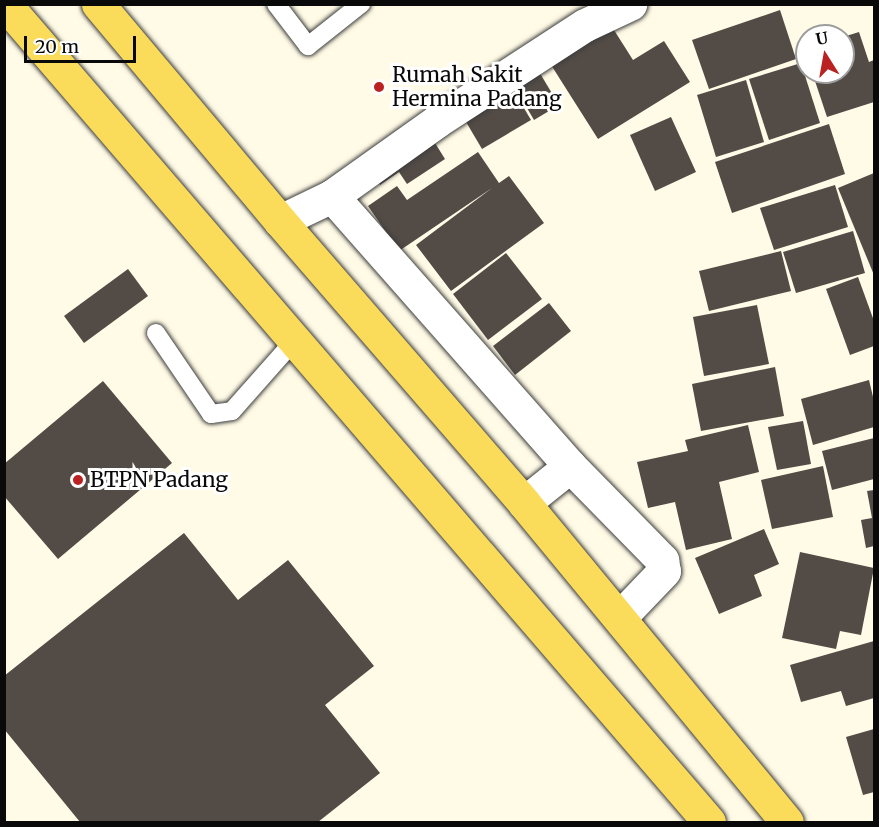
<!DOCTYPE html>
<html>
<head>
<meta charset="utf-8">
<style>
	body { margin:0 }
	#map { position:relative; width:879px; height:827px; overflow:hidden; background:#fffbe6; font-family:Merriweather,serif }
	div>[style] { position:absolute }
	.building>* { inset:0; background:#524b46 }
	.roads { filter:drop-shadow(0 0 2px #3c3c3c) drop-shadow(0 0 2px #3c3c3c) }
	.lane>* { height:18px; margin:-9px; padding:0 9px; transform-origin:9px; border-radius:9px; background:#fff }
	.street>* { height:33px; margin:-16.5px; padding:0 16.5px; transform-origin:16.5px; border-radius:16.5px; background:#fff }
	.primary>* { height:33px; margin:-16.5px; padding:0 16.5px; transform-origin:16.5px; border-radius:16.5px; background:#fbdc5a }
	.dots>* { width:16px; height:16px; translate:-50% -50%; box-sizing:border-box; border:3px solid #fff; border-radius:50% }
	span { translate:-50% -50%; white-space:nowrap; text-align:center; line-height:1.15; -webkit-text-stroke:6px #fff; paint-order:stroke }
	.poi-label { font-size:21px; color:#090909 }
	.left { translate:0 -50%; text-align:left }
	.frame { position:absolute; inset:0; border:6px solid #090909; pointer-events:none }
	.north { position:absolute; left:795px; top:24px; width:60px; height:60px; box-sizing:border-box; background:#fff; border:2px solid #9d9d9d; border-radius:50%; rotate:349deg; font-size:16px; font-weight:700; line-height:24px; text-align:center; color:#090909 }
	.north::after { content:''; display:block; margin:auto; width:21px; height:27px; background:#b92221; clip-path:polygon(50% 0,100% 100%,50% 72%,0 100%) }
	.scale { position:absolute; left:24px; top:36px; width:112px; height:27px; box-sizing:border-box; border:3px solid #090909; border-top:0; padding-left:8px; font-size:18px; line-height:21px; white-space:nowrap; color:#090909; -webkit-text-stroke:4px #fff; paint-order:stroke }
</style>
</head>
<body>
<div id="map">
	<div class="building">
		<div style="clip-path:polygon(780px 10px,796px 59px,709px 89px,692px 40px)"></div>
		<div style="clip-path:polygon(607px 19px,633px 60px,664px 41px,690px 82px,598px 139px,546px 57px)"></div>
		<div style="clip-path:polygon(859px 32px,869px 62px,874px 60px,874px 102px,827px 117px,812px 72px,843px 72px,843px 37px)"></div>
		<div style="clip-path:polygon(801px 63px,820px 123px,769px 140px,749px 79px)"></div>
		<div style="clip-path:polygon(535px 65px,559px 105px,534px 120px,510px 79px)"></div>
		<div style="clip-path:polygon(746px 80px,764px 142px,716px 157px,697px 95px)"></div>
		<div style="clip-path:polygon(508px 81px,531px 120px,482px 149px,459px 110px)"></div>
		<div style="clip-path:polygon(671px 117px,696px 172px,655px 191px,630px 135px)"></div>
		<div style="clip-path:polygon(829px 124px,845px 174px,732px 213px,715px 162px)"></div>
		<div style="clip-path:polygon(430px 135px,445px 159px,407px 184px,399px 172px,380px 185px,373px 173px)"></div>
		<div style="clip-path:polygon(478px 152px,499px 183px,509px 176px,544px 223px,451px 291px,416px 245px,492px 188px,399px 251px,368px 206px,397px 186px,407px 200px)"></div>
		<div style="clip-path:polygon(874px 173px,874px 275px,838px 188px)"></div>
		<div style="clip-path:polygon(835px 185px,848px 227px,774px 250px,760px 208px)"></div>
		<div style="clip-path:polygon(853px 231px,865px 273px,796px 293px,783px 252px)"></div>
		<div style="clip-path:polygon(781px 251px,791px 291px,709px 311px,699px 271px)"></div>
		<div style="clip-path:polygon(506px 253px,542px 299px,488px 340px,453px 294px)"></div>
		<div style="clip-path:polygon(128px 269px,148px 296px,84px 343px,64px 316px)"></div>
		<div style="clip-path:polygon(858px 277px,874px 321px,874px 346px,850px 355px,826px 289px)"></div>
		<div style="clip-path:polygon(549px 303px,571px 331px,515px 375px,493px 346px)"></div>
		<div style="clip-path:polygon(757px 305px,769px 364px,704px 376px,693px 317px)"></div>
		<div style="clip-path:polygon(775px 367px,784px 416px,701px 431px,692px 384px)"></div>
		<div style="clip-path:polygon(869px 380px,874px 401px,874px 427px,813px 445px,801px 399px)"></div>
		<div style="clip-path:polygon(103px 381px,172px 463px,58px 559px,4px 496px,4px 464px)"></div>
		<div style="clip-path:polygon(803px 421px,811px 464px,777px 470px,768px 427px)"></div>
		<div style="clip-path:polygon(748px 425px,759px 472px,719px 482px,732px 539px,686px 550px,675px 502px,648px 508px,637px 462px,688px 451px,685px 440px)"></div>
		<div style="clip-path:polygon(874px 438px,874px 479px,832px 490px,822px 451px)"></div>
		<div style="clip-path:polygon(823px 466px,833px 517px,772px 529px,761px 480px)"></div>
		<div style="clip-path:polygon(874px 490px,874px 546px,866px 548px,861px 520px,872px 518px,867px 491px)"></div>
		<div style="clip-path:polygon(764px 529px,779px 564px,754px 575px,762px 596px,719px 614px,695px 558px)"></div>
		<div style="clip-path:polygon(184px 533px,238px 600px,288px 560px,374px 666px,325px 705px,380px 773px,318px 822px,80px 822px,4px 729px,4px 676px)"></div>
		<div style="clip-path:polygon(800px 552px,874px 568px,861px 635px,840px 631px,836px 649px,782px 638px)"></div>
		<div style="clip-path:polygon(874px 641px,874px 698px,846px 706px,841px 691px,801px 702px,790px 665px)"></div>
		<div style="clip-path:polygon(874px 729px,874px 792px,863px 795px,846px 737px)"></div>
	</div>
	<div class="roads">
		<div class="lane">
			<div style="left:276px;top:4px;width:53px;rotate:52.7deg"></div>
			<div style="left:308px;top:46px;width:68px;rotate:-38.4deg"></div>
			<div style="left:156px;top:333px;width:98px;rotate:55.8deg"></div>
			<div style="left:211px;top:414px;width:21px;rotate:-8deg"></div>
			<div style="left:232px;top:411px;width:92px;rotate:-48.5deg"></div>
		</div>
		<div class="street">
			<div style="left:332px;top:196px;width:360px;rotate:48.6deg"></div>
			<div style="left:280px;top:221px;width:58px;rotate:-25.7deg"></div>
			<div style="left:332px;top:196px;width:129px;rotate:-35.5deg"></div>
			<div style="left:437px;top:121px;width:176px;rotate:-33deg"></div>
			<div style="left:585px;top:25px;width:50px;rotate:-25deg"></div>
			<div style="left:524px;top:503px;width:59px;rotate:-38.8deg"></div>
			<div style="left:570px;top:466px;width:132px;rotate:45.6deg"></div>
			<div style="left:662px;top:560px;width:11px;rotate:80deg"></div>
			<div style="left:664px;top:571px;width:64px;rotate:133.7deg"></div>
		</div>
		<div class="primary">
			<div style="left:5px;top:4px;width:1079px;rotate:49.28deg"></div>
			<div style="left:98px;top:4px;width:283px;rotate:50deg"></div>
			<div style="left:280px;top:221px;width:373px;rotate:49.1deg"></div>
			<div style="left:524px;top:503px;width:413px;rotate:50.5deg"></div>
		</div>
	</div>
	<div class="dots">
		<div style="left:379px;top:87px;background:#b92221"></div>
		<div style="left:78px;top:480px;background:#b92221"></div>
	</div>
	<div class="poi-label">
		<span class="left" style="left:392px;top:87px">Rumah Sakit<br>Hermina Padang</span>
		<span class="left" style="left:90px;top:480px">BTPN Padang</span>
	</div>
	<div class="frame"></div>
	<div class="north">U</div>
	<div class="scale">20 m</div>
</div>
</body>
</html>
